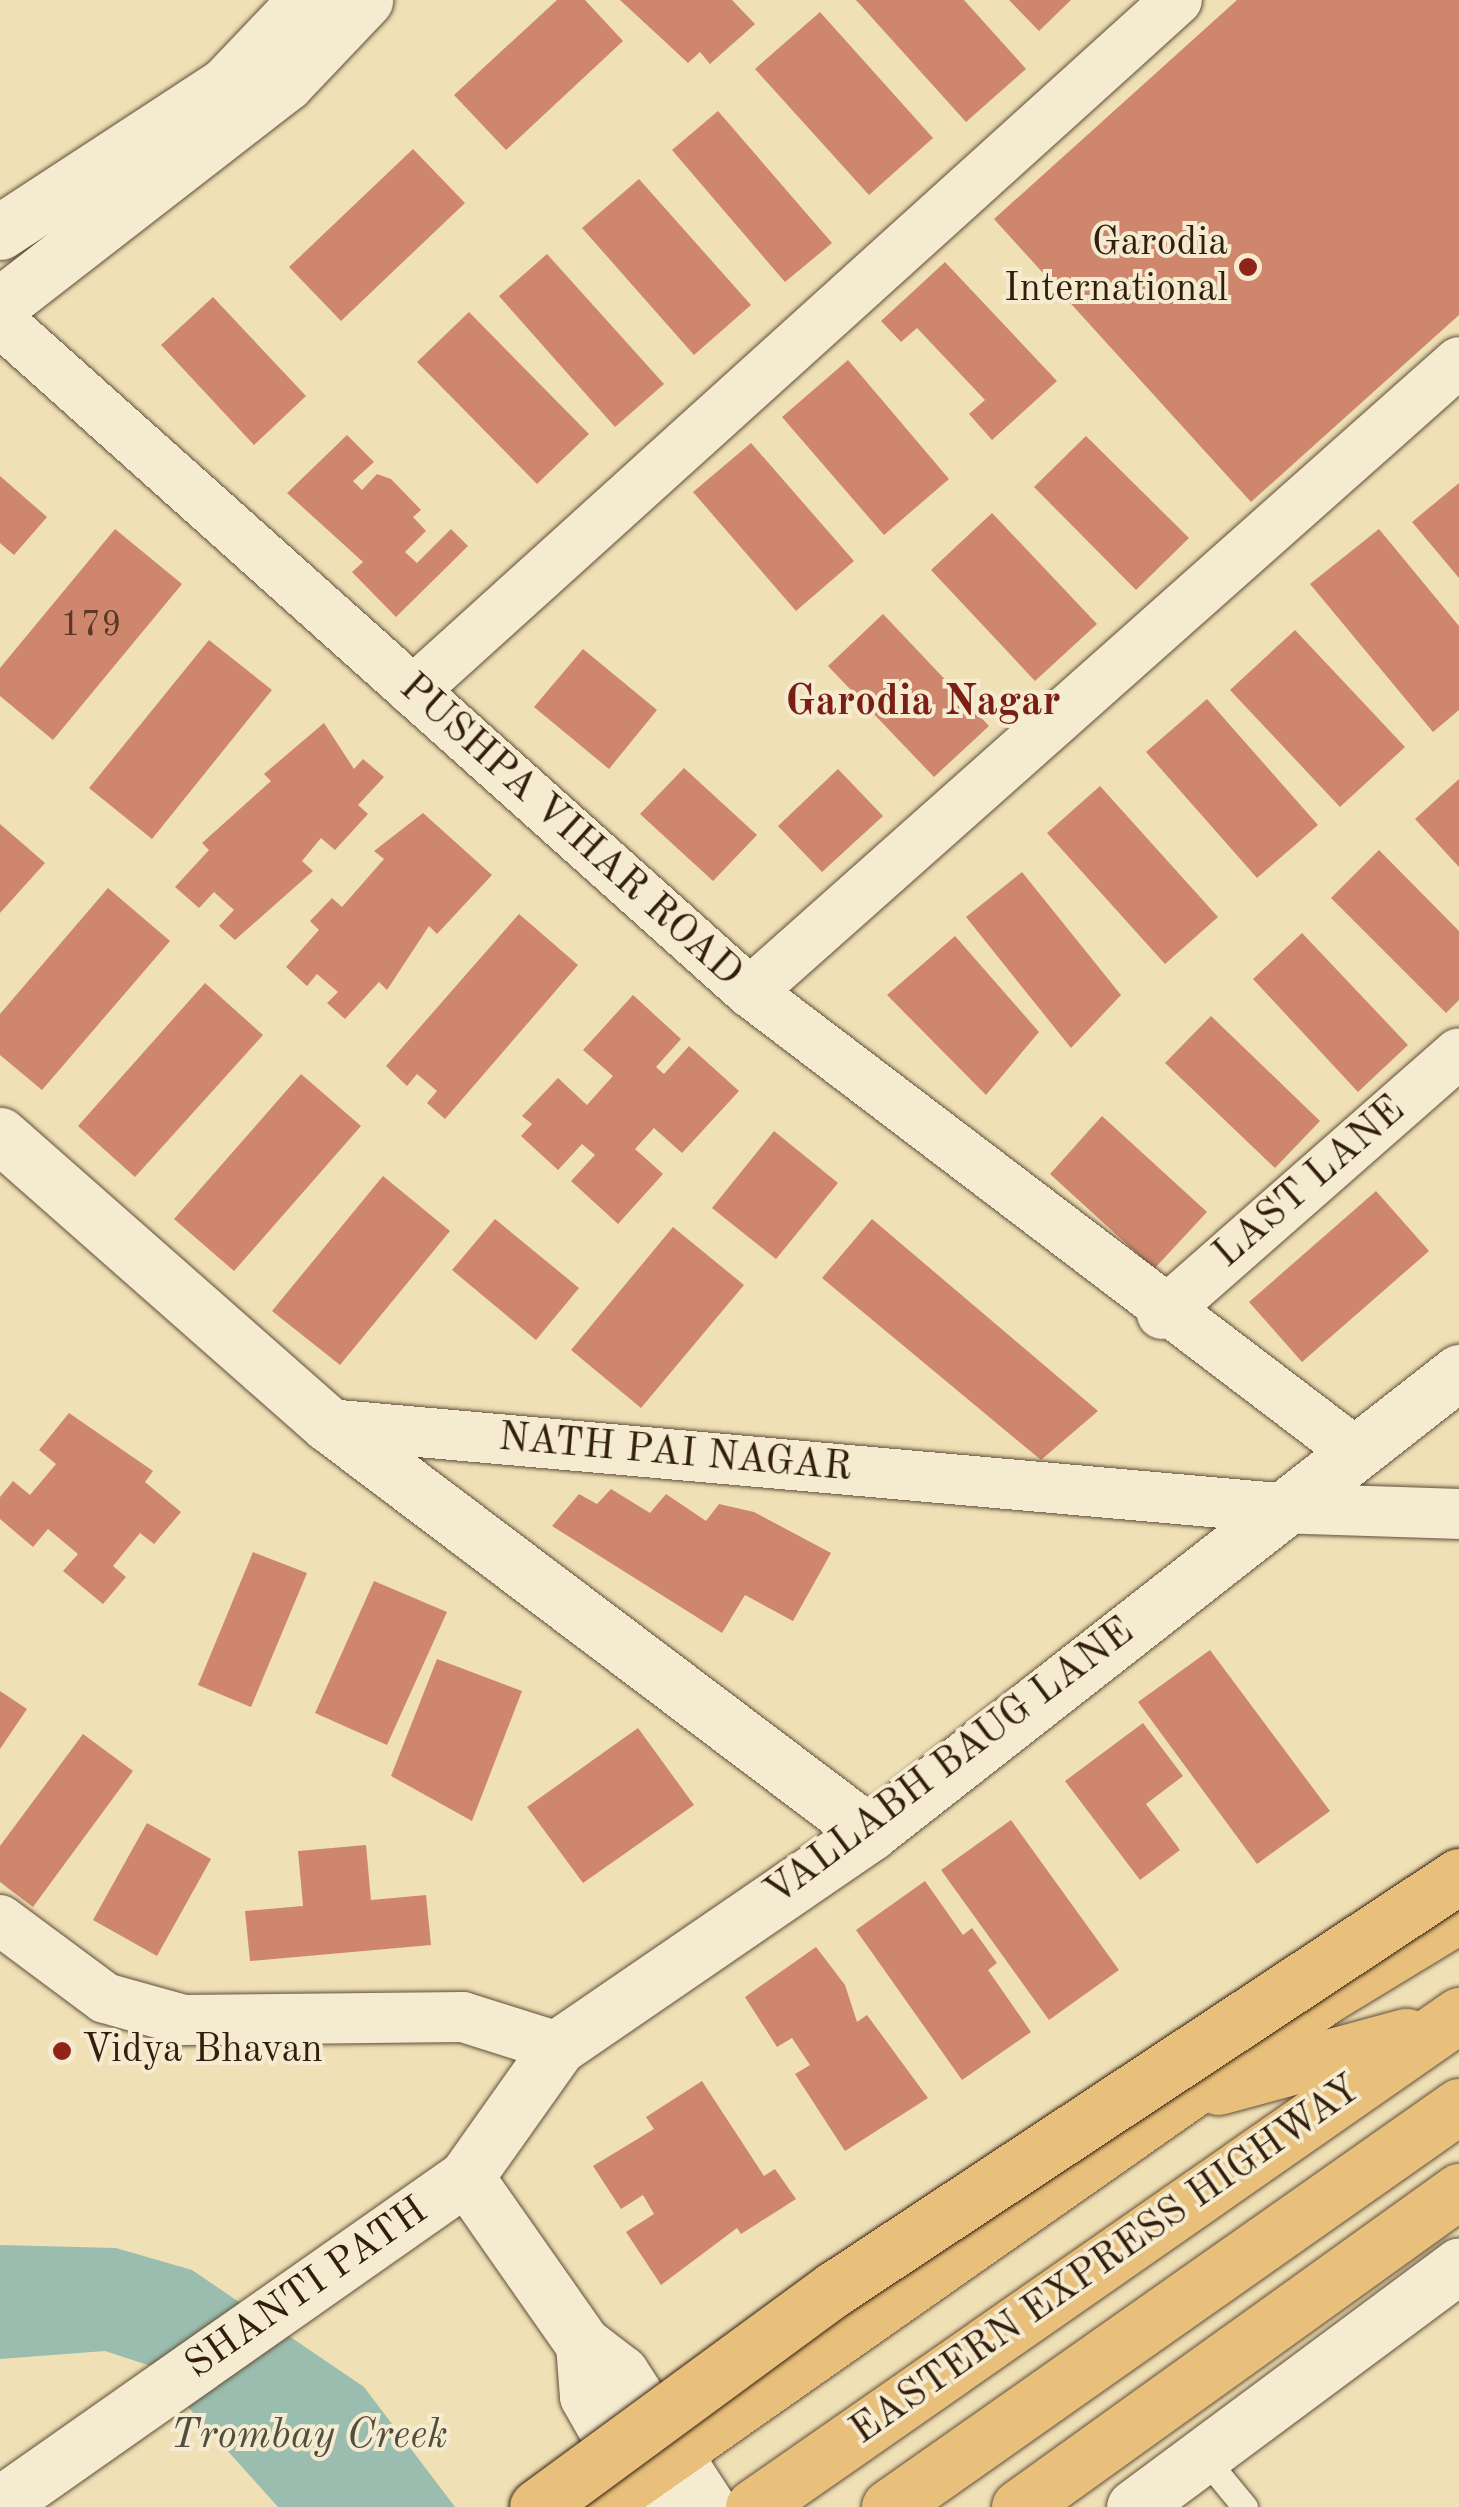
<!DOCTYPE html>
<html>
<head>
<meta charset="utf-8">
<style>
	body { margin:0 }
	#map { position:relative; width:1459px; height:2507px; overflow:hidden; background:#efe0b6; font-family:"Old Standard TT",serif }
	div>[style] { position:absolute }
	.water>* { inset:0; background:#9abdaf }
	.building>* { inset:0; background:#ce876d }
	.roads { filter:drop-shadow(0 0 2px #624e38) drop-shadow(0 0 2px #624e38) }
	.lane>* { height:25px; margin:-12.5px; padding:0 12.5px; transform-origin:12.5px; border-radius:12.5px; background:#f5ebd0 }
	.street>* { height:50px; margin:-25px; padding:0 25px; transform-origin:25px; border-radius:25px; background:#f5ebd0 }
	.secondary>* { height:55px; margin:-27.5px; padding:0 27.5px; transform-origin:27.5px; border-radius:27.5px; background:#f5ebd0 }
	.highway>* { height:55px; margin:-27.5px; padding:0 27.5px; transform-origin:27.5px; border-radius:27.5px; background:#e8c07b }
	.bridges { filter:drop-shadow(0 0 2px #331e0e) drop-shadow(0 0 2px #331e0e) }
	.highway-bridge>* { height:55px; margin:-27.5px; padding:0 27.5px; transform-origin:27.5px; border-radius:27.5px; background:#e8c07b }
	.dots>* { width:28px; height:28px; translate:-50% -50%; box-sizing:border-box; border:5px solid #f5ebd0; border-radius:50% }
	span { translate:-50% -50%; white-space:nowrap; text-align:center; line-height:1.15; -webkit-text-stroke:8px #f5ebd0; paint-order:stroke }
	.number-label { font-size:35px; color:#5a3826 }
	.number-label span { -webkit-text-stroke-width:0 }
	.poi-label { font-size:40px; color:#331e0e }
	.right { translate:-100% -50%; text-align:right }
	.left { translate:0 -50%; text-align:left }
	.street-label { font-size:40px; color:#331e0e }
	.neighbourhood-label { font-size:42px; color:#7a1f14; font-weight:700 }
	.water-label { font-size:42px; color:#524e3e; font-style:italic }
</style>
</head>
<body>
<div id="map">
	<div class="water">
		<div style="clip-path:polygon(0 2245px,116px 2248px,192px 2270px,364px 2387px,455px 2507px,278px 2507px,151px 2366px,105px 2351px,0 2359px)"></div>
	</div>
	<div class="building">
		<div style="clip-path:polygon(557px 0,585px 0,623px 41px,506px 150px,454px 95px)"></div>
		<div style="clip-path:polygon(620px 0,732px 0,755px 24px,710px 64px,700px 52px,688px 63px)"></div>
		<div style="clip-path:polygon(856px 0,964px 0,1026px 69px,966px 122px)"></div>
		<div style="clip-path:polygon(1009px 0,1071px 0,1039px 31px)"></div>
		<div style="clip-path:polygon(1237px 0,1459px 0,1459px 315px,1251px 502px,994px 219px)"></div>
		<div style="clip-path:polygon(820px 12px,933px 138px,869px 195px,755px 69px)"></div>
		<div style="clip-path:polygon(718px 111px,832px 243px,785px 282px,672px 150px)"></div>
		<div style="clip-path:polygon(413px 149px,465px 203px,341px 321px,289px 267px)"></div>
		<div style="clip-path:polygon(639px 179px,751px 305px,694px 355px,582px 228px)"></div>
		<div style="clip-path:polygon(547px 254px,664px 384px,615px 427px,499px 296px)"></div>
		<div style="clip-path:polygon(945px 262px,1057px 381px,992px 440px,969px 414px,985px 400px,917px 328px,901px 342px,881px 321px)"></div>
		<div style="clip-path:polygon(213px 297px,306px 396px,254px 445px,161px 345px)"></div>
		<div style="clip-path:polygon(469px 312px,589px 434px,537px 484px,417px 362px)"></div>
		<div style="clip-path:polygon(848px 360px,949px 479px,884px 535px,782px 417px)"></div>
		<div style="clip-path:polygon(347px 435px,374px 462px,353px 481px,362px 490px,377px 474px,391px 479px,421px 510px,413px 517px,426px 531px,405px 552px,417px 563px,451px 529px,468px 546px,396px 617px,352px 572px,363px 562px,287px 493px)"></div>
		<div style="clip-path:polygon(1086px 436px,1189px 538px,1136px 590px,1034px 487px)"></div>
		<div style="clip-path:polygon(751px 443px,854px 561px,796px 611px,693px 492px)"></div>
		<div style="clip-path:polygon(0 476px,47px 517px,14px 555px,0 543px)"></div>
		<div style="clip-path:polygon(1459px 483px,1459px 578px,1412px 522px)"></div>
		<div style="clip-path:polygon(992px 513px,1097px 624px,1035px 681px,931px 570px)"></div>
		<div style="clip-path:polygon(115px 529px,182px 584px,53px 740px,0 696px,0 668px)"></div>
		<div style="clip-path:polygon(1379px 529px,1459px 626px,1459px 710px,1433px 732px,1310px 584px)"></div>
		<div style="clip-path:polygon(883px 614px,989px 726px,934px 777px,828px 666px)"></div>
		<div style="clip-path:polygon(1295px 630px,1405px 747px,1340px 807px,1230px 690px)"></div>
		<div style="clip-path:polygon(209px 640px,272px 690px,152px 839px,89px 788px)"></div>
		<div style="clip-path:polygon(583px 649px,657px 710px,609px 769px,534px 707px)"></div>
		<div style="clip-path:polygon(1207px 699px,1318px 825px,1257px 878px,1146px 752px)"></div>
		<div style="clip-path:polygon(324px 723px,354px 769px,363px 759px,384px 777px,358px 805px,368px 814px,335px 850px,321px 838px,302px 861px,313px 871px,235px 940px,219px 926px,234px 910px,214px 892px,199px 908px,175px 887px,209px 850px,202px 843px,271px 781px,264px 774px)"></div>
		<div style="clip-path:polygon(684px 768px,757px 835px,713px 881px,640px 814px)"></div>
		<div style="clip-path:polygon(838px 769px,883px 816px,822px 872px,778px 826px)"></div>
		<div style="clip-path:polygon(1459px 779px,1459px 867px,1415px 819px)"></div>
		<div style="clip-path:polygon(1100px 786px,1218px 917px,1165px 964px,1047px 833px)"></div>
		<div style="clip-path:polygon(423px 813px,492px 875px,437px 934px,429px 926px,387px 990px,379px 982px,345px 1019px,327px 1003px,338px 992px,317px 974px,307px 986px,286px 967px,319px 930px,310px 921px,332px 898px,342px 907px,384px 859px,374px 851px)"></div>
		<div style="clip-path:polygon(0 824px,45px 863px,0 913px)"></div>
		<div style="clip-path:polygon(1379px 850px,1459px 931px,1459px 1000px,1446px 1013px,1331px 898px)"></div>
		<div style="clip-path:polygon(1022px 872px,1121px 995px,1071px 1048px,966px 917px)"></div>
		<div style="clip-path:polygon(108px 888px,170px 941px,42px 1090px,0 1055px,0 1014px)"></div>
		<div style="clip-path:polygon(519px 914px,578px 965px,445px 1119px,427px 1103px,437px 1091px,417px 1074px,407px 1086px,386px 1066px)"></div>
		<div style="clip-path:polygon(1302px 933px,1408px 1045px,1358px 1092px,1253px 979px)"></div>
		<div style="clip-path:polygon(955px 936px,1039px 1032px,986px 1095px,887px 995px)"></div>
		<div style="clip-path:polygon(205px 983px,263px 1035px,135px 1177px,78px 1126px)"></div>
		<div style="clip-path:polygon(633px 995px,681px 1039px,656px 1067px,664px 1074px,689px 1046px,739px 1091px,682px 1153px,654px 1128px,635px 1149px,663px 1174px,618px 1224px,571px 1181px,595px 1155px,582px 1144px,558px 1170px,521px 1136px,532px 1124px,522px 1116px,558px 1078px,587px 1105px,613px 1076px,583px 1050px)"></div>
		<div style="clip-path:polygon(1211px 1016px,1320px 1121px,1275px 1168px,1165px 1063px)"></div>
		<div style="clip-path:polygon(301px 1074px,361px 1126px,234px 1271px,174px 1219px)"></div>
		<div style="clip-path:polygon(1102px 1116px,1207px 1212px,1154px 1269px,1050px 1174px)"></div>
		<div style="clip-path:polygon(774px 1131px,838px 1183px,776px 1259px,712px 1208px)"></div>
		<div style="clip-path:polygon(383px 1176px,450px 1231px,340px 1365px,272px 1311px)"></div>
		<div style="clip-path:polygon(1376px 1191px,1429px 1251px,1302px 1362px,1249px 1302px)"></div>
		<div style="clip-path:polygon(495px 1219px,579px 1288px,536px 1340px,452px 1270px)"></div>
		<div style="clip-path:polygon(872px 1219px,1098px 1411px,1041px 1460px,822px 1278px)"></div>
		<div style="clip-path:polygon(673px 1227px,744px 1285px,641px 1408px,571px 1350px)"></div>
		<div style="clip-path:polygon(69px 1413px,153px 1471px,145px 1482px,181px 1512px,154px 1544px,140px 1533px,113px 1566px,126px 1577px,103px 1604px,63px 1571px,78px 1554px,48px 1529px,33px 1547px,0 1519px,0 1497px,13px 1481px,30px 1495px,56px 1464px,39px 1450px)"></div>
		<div style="clip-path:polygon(611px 1489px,650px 1513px,666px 1494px,706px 1521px,719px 1504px,754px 1512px,831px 1553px,793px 1621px,745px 1595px,722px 1633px,552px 1526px,579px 1494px,597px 1504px)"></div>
		<div style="clip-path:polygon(253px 1552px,307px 1573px,251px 1707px,198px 1685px)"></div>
		<div style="clip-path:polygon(374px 1581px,447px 1612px,387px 1745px,315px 1713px)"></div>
		<div style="clip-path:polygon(1210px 1650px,1330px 1811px,1257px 1864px,1138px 1702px)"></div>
		<div style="clip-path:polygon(437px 1659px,522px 1691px,472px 1821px,391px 1776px)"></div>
		<div style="clip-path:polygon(0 1691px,27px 1709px,0 1749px)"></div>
		<div style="clip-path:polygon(1143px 1723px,1183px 1776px,1146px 1804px,1180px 1850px,1140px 1880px,1065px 1781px)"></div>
		<div style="clip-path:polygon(638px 1728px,694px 1805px,583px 1883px,527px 1807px)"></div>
		<div style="clip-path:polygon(83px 1734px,133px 1771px,33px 1907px,0 1882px,0 1846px)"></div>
		<div style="clip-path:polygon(1011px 1820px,1119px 1970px,1049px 2020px,941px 1870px)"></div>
		<div style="clip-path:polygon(147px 1823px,211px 1859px,157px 1956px,93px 1920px)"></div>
		<div style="clip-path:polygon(366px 1845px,371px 1900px,426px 1895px,431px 1945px,250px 1961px,245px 1911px,303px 1906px,298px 1851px)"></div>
		<div style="clip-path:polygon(925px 1881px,963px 1935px,972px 1928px,997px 1963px,988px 1970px,1031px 2032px,962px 2080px,856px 1930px)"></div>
		<div style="clip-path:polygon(816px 1947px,845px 1985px,857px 2022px,867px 2015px,928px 2098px,845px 2151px,795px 2074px,810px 2065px,792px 2038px,777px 2047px,745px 1997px)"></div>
		<div style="clip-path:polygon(702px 2081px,764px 2176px,775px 2169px,796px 2199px,741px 2234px,737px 2228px,661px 2285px,626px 2232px,654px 2214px,643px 2195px,621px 2209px,593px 2166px,654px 2129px,646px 2117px)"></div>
	</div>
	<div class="roads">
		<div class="lane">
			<div style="left:1203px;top:2456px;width:66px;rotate:50.5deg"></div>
		</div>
		<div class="street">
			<div style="left:0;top:321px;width:1006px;rotate:41.82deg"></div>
			<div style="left:750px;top:992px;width:759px;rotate:37.23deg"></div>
			<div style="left:413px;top:691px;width:1030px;rotate:-42.13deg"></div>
			<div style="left:750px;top:992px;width:948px;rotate:-41.62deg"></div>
			<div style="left:1162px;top:1314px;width:395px;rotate:-41.3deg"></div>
			<div style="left:328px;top:1424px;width:954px;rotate:5.05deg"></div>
			<div style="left:1278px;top:1508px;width:181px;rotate:1.9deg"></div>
			<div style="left:0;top:1920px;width:131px;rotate:36.6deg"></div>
			<div style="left:105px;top:1998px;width:82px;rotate:15.6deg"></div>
			<div style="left:184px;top:2020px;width:279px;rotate:-0.6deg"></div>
			<div style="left:463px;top:2017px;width:100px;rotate:17.5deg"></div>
		</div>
		<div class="secondary">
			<div style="left:0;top:232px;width:269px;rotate:-33.2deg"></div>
			<div style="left:225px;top:85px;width:117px;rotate:-46.4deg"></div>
			<div style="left:0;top:305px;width:362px;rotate:-37.8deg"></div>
			<div style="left:286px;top:83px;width:115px;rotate:-46.4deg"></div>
			<div style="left:0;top:1135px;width:437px;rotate:41.4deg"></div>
			<div style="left:328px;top:1424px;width:679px;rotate:37.04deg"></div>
			<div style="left:466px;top:2177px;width:204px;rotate:55deg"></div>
			<div style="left:583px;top:2344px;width:48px;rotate:37.3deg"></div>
			<div style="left:621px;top:2373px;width:160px;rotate:57deg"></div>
			<div style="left:583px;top:2344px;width:52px;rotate:85.6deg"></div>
			<div style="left:587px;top:2396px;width:128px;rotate:60.4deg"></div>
			<div style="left:0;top:2504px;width:569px;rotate:-35.06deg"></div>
			<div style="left:466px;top:2177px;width:159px;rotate:-54.7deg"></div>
			<div style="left:558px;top:2047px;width:378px;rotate:-34.4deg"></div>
			<div style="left:870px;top:1833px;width:748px;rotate:-38.05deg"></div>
			<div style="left:1134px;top:2507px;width:405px;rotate:-36.6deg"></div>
		</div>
		<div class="highway">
			<div style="left:1218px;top:2087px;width:195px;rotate:-15.2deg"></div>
			<div style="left:596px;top:2507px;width:889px;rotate:-35.01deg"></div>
			<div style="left:1324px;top:1997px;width:158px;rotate:-31.3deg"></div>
			<div style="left:753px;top:2507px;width:861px;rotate:-34.87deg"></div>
			<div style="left:889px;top:2507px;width:697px;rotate:-35.13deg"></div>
			<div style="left:1019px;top:2507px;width:542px;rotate:-35.69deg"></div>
		</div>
	</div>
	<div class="bridges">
		<div class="highway-bridge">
			<div style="left:537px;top:2507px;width:368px;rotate:-36.3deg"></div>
			<div style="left:834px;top:2289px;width:749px;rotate:-33.46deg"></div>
		</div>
	</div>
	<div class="dots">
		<div style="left:1248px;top:267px;background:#8f2418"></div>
		<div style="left:62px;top:2051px;background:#8f2418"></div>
	</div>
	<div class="number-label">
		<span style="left:91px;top:626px">179</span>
	</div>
	<div class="poi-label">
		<span class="right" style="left:1228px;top:267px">Garodia<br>International</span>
		<span class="left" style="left:82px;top:2051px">Vidya Bhavan</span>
	</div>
	<div class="street-label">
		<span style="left:570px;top:831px;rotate:42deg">PUSHPA VIHAR ROAD</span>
		<span style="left:1310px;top:1183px;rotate:-41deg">LAST LANE</span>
		<span style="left:675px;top:1454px;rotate:5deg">NATH PAI NAGAR</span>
		<span style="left:950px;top:1763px;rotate:-37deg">VALLABH BAUG LANE</span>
		<span style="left:1106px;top:2261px;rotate:-35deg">EASTERN EXPRESS HIGHWAY</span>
		<span style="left:307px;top:2289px;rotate:-35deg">SHANTI PATH</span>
	</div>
	<div class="neighbourhood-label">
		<span style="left:923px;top:703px">Garodia Nagar</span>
	</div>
	<div class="water-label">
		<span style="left:309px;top:2436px">Trombay Creek</span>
	</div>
</div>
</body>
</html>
